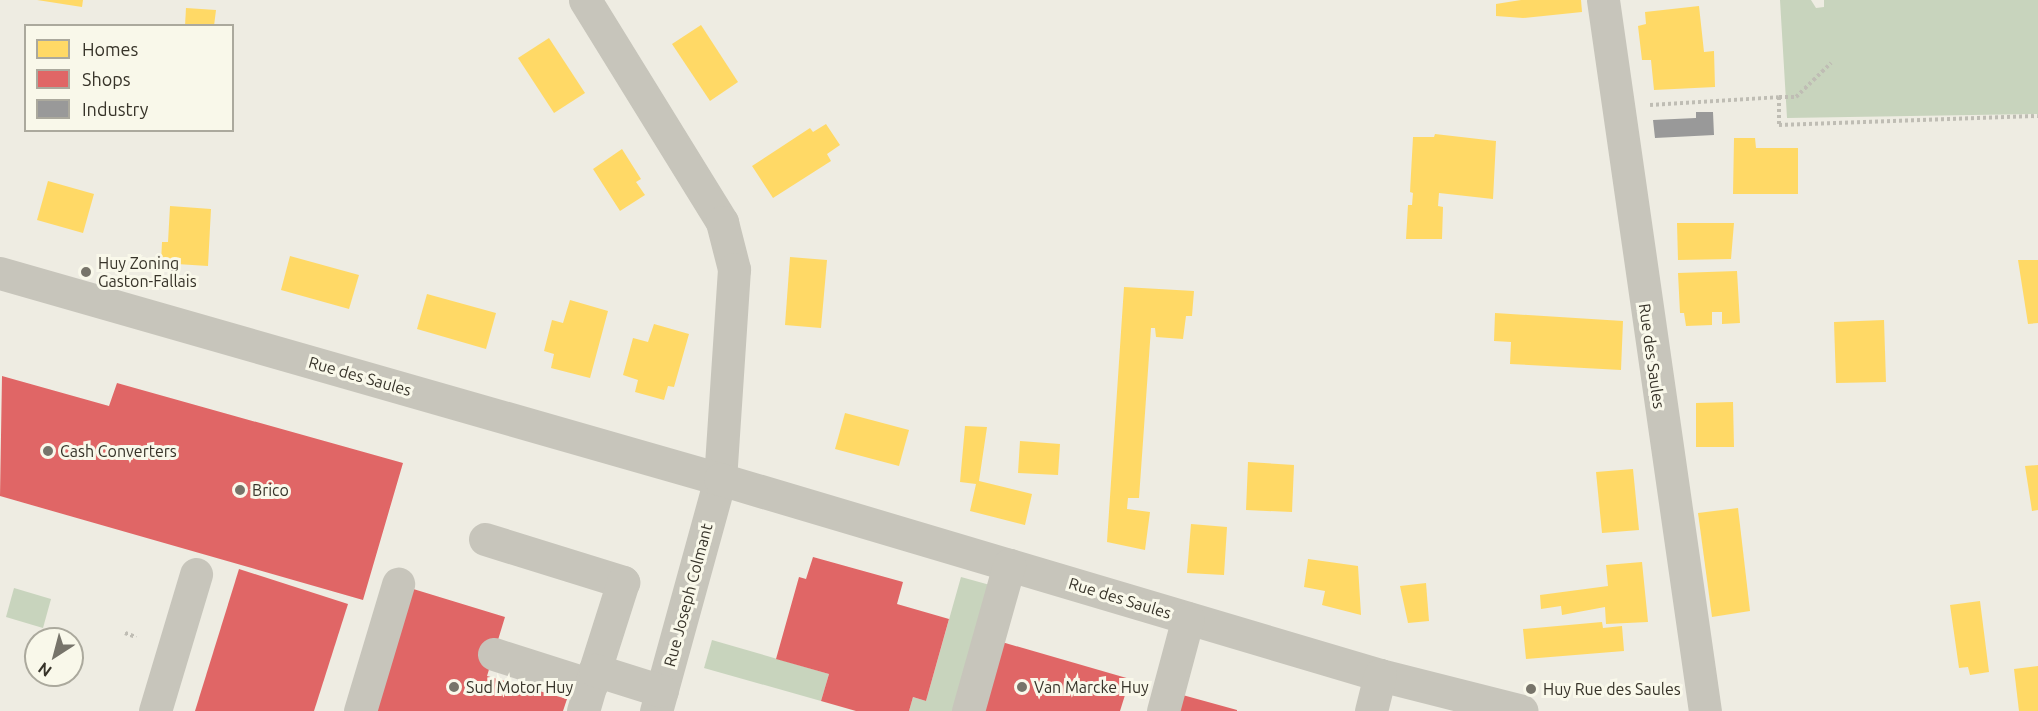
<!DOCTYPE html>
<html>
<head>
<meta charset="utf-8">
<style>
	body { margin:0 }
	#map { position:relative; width:2038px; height:711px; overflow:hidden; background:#eeece2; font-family:Ubuntu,sans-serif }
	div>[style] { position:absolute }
	.green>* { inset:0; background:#c8d4bd }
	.homes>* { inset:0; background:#ffd966 }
	.shops>* { inset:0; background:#e06666 }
	.industry>* { inset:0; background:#999 }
	.path>* { height:4px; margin-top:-2px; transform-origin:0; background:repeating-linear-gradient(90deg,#bfbdb4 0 3px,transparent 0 6px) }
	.minor>* { height:33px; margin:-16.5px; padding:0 16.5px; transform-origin:16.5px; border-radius:16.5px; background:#c7c5bb }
	.dots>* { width:16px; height:16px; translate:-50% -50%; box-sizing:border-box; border:3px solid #f9f8ea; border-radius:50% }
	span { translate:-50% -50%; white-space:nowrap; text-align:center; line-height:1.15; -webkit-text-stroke:6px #f9f8ea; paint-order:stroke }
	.poi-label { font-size:16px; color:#373329 }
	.left { translate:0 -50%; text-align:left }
	.street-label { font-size:16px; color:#373329 }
	.legend { position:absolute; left:24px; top:24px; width:210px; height:108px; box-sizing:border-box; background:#f9f8ea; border:2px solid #aba99d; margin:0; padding:8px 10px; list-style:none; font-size:18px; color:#373329 }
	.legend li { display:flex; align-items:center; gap:12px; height:30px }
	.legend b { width:30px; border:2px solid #aba99d }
	.north { position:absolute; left:24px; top:627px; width:60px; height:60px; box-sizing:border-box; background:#f9f8ea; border:2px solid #aba99d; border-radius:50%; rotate:216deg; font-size:16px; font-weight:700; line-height:24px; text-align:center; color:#373329 }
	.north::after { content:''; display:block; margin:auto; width:21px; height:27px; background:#77746a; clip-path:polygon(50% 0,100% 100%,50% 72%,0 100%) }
</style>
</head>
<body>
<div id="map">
	<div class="green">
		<div style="clip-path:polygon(1780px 0,1811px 0,1816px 8px,1824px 7px,1824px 0,2038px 0,2038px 114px,1787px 118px)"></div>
		<div style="clip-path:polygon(961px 577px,990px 585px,954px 711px,909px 711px,913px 697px,926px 701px)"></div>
		<div style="clip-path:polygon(14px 588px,51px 599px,43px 628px,6px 617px)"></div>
		<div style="clip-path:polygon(712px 640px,829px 674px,821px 701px,704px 668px)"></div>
	</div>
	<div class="homes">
		<div style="clip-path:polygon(37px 0,83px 0,82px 7px)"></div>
		<div style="clip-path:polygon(1521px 0,1581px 0,1582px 12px,1523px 18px,1496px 16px,1496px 4px)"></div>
		<div style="clip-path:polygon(1699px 6px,1704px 52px,1714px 51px,1715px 87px,1654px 90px,1651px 60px,1642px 60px,1638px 26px,1646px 24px,1645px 12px)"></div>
		<div style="clip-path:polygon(186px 8px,216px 10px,214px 26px,185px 26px)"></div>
		<div style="clip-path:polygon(701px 25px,738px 82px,710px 101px,672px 44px)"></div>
		<div style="clip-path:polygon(549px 38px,585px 93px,554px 113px,518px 58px)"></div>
		<div style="clip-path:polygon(826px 124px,840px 145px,827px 154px,831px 161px,773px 198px,752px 166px,810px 128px,813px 132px)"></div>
		<div style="clip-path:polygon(1435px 134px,1496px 141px,1493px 199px,1439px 193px,1438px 206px,1443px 207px,1442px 239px,1406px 239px,1408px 205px,1412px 205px,1413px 193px,1410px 192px,1413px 137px,1434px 137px)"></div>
		<div style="clip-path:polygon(1734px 138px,1755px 138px,1756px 148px,1798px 148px,1798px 194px,1733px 194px)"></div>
		<div style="clip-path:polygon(622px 149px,641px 179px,636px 182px,645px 195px,620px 211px,593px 169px)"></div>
		<div style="clip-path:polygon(48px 181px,94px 194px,83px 233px,37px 220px)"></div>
		<div style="clip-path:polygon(170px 206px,211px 209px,208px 266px,161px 263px,162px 242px,168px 242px)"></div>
		<div style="clip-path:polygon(1677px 223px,1734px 223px,1731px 259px,1678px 260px)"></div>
		<div style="clip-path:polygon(290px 256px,359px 275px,349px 309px,281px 290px)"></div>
		<div style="clip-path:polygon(790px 257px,827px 260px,821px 328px,785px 325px)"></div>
		<div style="clip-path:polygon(2018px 260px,2038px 260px,2038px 323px,2028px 324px)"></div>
		<div style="clip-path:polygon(1737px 271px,1740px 323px,1722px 324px,1722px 312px,1712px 312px,1712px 325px,1686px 326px,1684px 313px,1680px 313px,1678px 273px)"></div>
		<div style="clip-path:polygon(1124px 287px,1194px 291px,1192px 316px,1186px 316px,1183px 339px,1156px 337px,1155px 328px,1151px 328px,1139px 498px,1128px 498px,1127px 509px,1150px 512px,1145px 550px,1107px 542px)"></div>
		<div style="clip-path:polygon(427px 294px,496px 313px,486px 349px,417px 329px)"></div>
		<div style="clip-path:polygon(570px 300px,608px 311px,590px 378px,551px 368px,554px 354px,544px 351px,552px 320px,563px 323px)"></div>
		<div style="clip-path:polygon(1495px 313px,1623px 321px,1621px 370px,1510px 364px,1511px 342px,1494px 341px)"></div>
		<div style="clip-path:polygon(1884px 320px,1886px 382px,1836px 383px,1834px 322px)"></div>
		<div style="clip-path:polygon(654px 324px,689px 334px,674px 387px,668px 386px,664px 400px,635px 392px,638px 380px,623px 375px,633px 338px,648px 342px)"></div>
		<div style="clip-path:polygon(1733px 402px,1734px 447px,1696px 447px,1696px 403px)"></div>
		<div style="clip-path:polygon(845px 413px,909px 430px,899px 466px,835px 449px)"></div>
		<div style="clip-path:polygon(965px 426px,987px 427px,979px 481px,1032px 494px,1025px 525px,970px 511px,976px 484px,960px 482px)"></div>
		<div style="clip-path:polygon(1020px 441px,1060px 444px,1058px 475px,1018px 473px)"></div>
		<div style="clip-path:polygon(1248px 462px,1294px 465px,1292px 512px,1246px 510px)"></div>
		<div style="clip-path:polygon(2038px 465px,2038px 510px,2032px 511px,2025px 466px)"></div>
		<div style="clip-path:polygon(1633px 469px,1639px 530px,1602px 533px,1596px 472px)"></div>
		<div style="clip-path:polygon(1738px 508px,1750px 611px,1712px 617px,1698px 513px)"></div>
		<div style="clip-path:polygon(1191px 524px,1227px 527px,1224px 575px,1187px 573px)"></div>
		<div style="clip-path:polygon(1308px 559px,1358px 566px,1361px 615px,1322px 605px,1325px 591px,1304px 587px)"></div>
		<div style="clip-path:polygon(1642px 562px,1648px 622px,1606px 624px,1605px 607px,1562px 615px,1561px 606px,1541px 609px,1540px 595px,1608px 586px,1606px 565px)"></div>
		<div style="clip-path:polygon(1426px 583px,1429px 621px,1408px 623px,1400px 586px)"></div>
		<div style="clip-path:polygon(1980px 601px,1989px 672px,1970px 675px,1968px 667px,1959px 668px,1950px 605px)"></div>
		<div style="clip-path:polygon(1602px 622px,1603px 628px,1622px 626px,1624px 651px,1526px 659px,1523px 629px)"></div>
		<div style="clip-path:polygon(2038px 666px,2038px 711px,2019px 711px,2014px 669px)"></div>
	</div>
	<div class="shops">
		<div style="clip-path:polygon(2px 376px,109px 406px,117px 383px,403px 463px,363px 600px,0 496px)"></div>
		<div style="clip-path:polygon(813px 557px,903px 582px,897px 604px,949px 619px,926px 701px,913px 697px,909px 711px,856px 711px,821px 701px,829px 674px,776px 659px,799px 577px,806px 579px)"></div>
		<div style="clip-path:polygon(239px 569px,348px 604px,314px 711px,195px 711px)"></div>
		<div style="clip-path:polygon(410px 588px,505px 617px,487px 676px,567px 699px,563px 711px,373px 711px)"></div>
		<div style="clip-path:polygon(995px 640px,1130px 679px,1120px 711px,974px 711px)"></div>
		<div style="clip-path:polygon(1179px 694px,1237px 710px,1237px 711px,1175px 711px)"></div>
	</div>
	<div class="industry">
		<div style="clip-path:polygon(1696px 112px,1713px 112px,1714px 135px,1655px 138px,1653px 120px,1696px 118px)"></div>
	</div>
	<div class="path">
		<div style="left:1779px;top:97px;width:17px"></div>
		<div style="left:1796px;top:97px;width:49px;rotate:-44.2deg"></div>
		<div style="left:1650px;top:105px;width:129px;rotate:-3.5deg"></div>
		<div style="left:1779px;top:97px;width:28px;rotate:90deg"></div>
		<div style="left:1779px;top:125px;width:259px;rotate:-2deg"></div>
		<div style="left:125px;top:633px;width:12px;rotate:20deg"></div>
	</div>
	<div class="minor">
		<div style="left:585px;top:0;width:261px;rotate:58.3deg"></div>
		<div style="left:722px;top:222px;width:49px;rotate:75.7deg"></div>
		<div style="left:734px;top:269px;width:210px;rotate:93.8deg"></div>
		<div style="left:720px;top:479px;width:241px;rotate:105.4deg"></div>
		<div style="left:1603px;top:0;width:718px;rotate:81.84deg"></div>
		<div style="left:0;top:273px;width:749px;rotate:15.97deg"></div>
		<div style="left:720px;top:479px;width:688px;rotate:16.54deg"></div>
		<div style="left:1380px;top:675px;width:146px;rotate:14.2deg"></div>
		<div style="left:485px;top:539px;width:145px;rotate:17.3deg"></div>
		<div style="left:623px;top:582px;width:92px;rotate:107.7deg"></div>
		<div style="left:494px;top:654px;width:102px;rotate:17.7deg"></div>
		<div style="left:155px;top:711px;width:143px;rotate:-73.3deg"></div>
		<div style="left:360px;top:711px;width:133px;rotate:-73.3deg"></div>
		<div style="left:583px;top:711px;width:43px;rotate:-73.7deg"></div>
		<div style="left:595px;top:670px;width:70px;rotate:17.4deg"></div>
		<div style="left:968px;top:711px;width:152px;rotate:-74.3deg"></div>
		<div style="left:1163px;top:711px;width:96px;rotate:-75deg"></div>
		<div style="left:1371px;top:711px;width:37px;rotate:-76deg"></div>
	</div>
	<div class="dots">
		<div style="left:86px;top:272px;background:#77746a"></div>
		<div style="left:48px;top:451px;background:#77746a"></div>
		<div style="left:240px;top:490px;background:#77746a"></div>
		<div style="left:454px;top:687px;background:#77746a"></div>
		<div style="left:1022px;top:687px;background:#77746a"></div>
		<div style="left:1531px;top:689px;background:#77746a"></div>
	</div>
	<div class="poi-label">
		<span class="left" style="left:98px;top:272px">Huy Zoning<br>Gaston-Fallais</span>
		<span class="left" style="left:60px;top:451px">Cash Converters</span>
		<span class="left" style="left:252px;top:490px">Brico</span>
		<span class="left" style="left:466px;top:687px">Sud Motor Huy</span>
		<span class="left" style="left:1034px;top:687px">Van Marcke Huy</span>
		<span class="left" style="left:1543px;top:689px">Huy Rue des Saules</span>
	</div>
	<div class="street-label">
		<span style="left:1652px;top:356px;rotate:82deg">Rue des Saules</span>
		<span style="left:360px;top:376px;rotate:16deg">Rue des Saules</span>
		<span style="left:688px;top:595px;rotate:-75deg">Rue Joseph Colmant</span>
		<span style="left:1120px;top:598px;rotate:17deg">Rue des Saules</span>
	</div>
	<ul class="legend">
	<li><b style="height:16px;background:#ffd966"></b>Homes</li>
	<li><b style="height:16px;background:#e06666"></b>Shops</li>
	<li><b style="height:16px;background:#999"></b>Industry</li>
	</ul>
	<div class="north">N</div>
</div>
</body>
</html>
